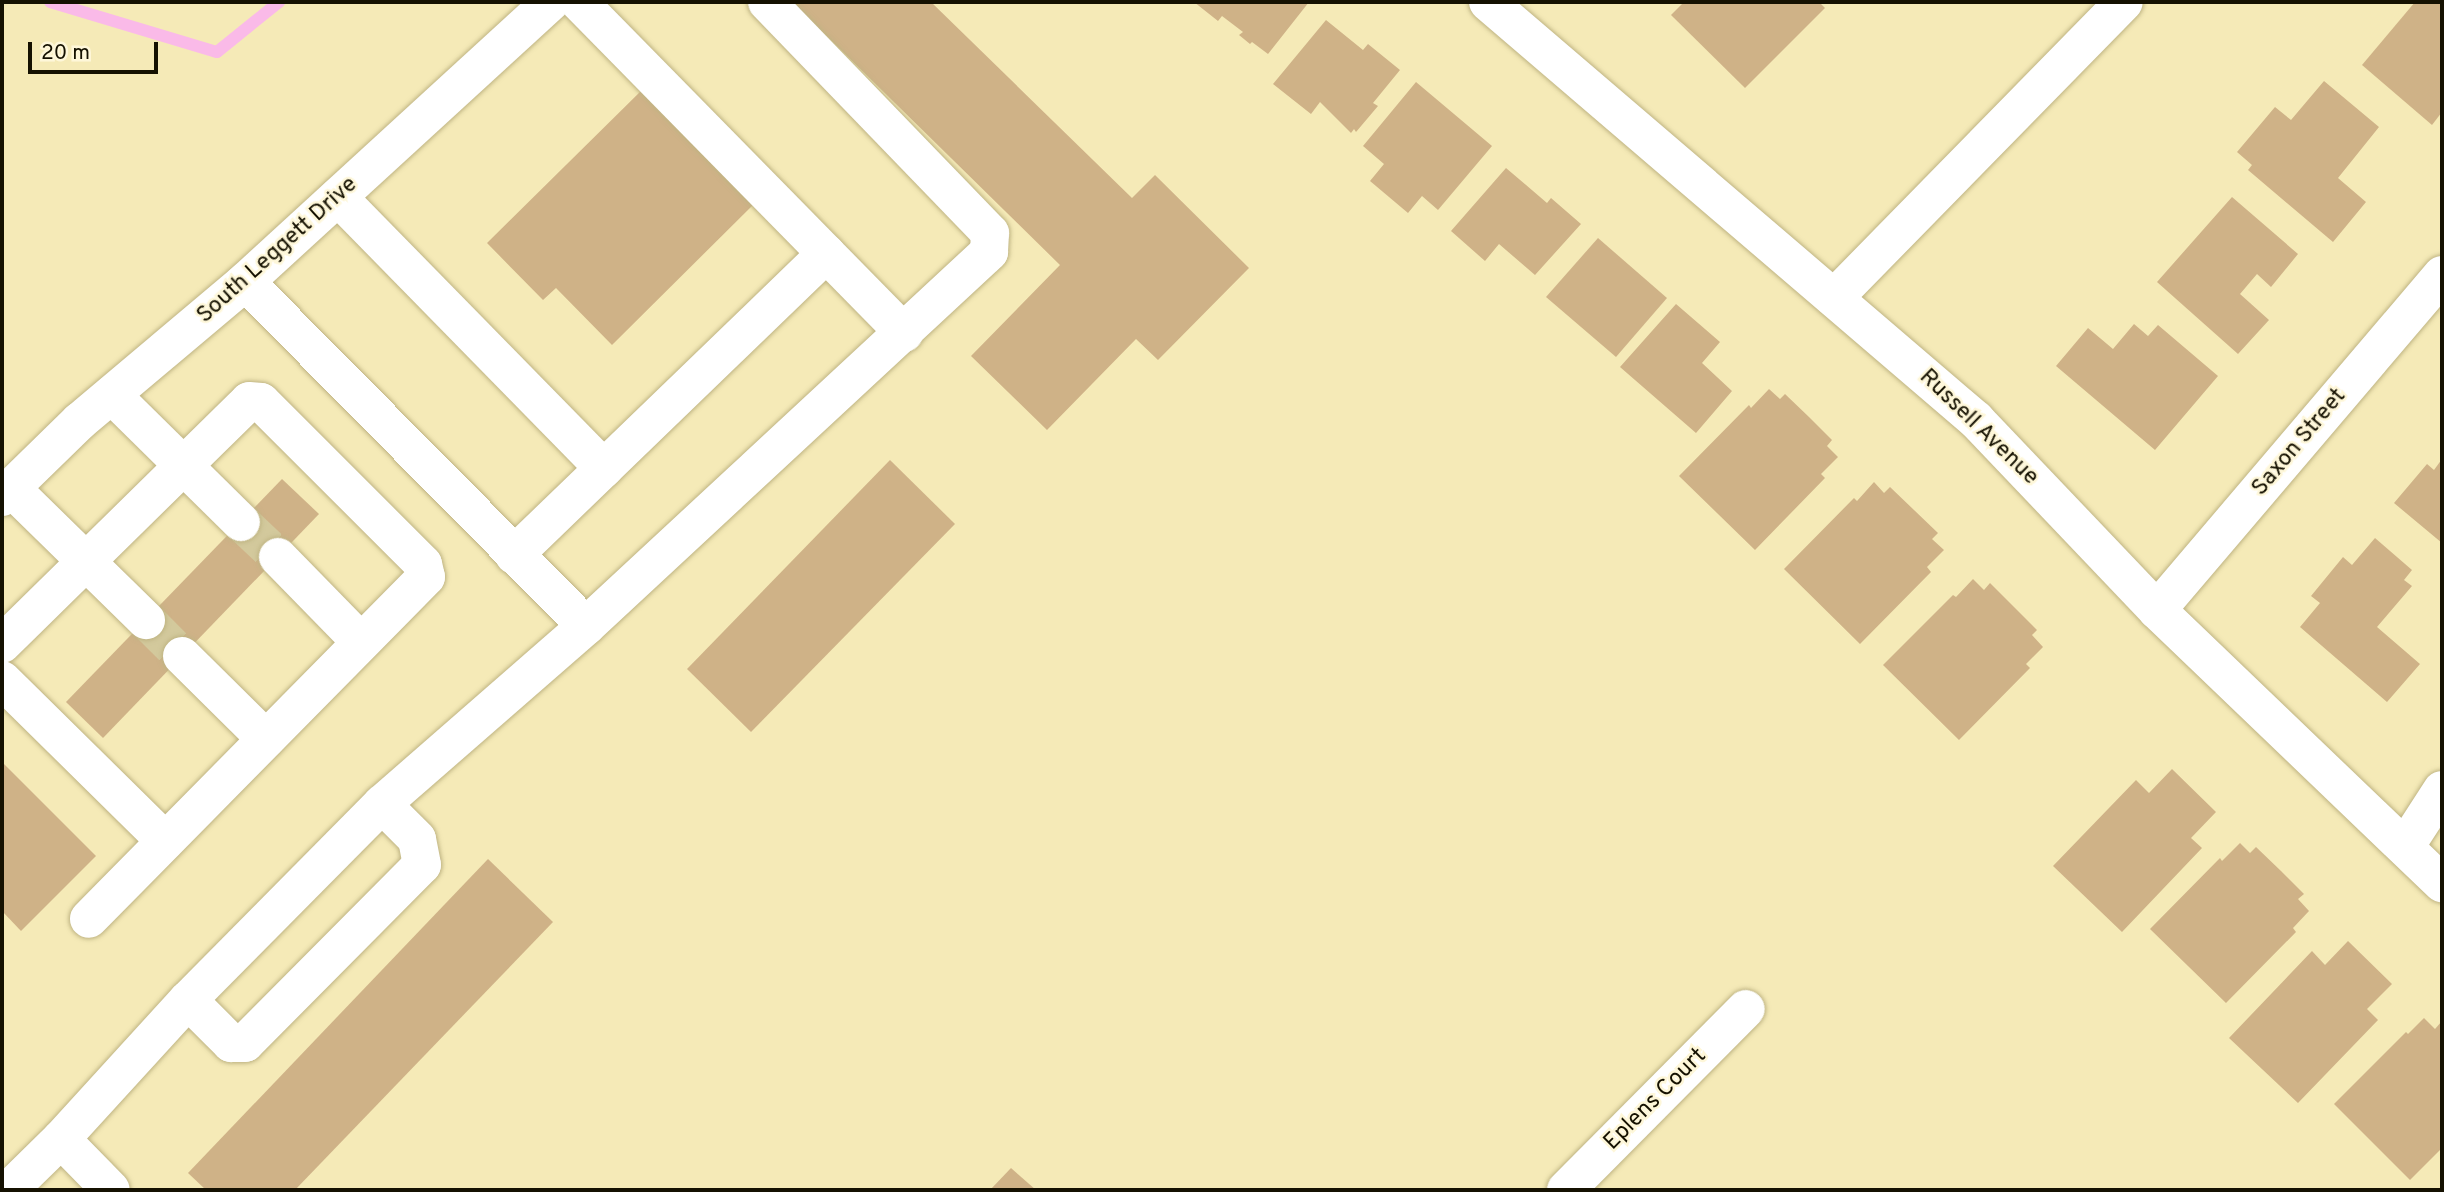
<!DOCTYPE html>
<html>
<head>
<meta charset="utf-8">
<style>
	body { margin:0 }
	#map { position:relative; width:2444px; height:1192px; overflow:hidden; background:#f5eab7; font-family:Overpass,sans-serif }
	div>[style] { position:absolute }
	.stream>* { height:12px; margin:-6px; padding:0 6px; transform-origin:6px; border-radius:6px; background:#fabae8 }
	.building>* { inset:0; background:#cfb287 }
	.minor-tunnel>* { height:38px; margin-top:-19px; transform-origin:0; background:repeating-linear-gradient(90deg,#d3c99c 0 38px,transparent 0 57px) }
	.roads { filter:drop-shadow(0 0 2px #bfb483) drop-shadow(0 0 2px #bfb483) }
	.minor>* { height:38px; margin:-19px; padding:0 19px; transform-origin:19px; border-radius:19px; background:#fff }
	span { translate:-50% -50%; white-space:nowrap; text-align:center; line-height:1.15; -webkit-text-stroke:5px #fef7d9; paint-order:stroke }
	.street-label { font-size:23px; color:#151101 }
	.frame { position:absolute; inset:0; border:4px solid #151101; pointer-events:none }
	.scale { position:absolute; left:28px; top:42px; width:130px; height:32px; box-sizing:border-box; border:4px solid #151101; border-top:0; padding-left:9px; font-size:21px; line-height:24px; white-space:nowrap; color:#151101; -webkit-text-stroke:5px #fef7d9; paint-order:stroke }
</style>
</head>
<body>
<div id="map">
	<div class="stream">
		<div style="left:50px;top:2px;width:174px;rotate:16.7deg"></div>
		<div style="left:217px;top:52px;width:80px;rotate:-38.9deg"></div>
	</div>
	<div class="building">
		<div style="clip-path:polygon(792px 2px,931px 2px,1132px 198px,1155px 175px,1249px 268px,1158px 360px,1136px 339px,1047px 430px,971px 356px,1060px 265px)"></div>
		<div style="clip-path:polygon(1194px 2px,1309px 2px,1268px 54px,1252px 42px,1250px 44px,1239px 35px,1243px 32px,1222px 16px,1218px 21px)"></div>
		<div style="clip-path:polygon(1684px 2px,1819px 2px,1825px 8px,1745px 88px,1671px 15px)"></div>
		<div style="clip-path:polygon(2415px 2px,2442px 2px,2442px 112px,2432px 125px,2362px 65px)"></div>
		<div style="clip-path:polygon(1326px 20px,1363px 50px,1368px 44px,1400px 70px,1373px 103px,1378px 106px,1356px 132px,1354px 129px,1351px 133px,1320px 102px,1311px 114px,1273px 84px)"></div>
		<div style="clip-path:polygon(2324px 81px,2379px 127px,2338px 178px,2366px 202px,2333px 242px,2248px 170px,2252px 165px,2237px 152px,2275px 107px,2291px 120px)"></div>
		<div style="clip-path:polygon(1416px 82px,1492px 146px,1438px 210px,1422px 196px,1408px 213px,1370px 181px,1384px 164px,1363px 146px)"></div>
		<div style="clip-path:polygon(644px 88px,756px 202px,612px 345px,556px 288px,543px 300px,487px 243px)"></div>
		<div style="clip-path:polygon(1506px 168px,1547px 203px,1551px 198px,1581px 224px,1535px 275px,1499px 244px,1485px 261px,1451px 231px)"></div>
		<div style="clip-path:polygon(2232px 197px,2298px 254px,2271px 287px,2257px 274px,2240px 294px,2269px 320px,2238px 354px,2157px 282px)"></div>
		<div style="clip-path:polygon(1598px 238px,1667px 298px,1616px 357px,1546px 297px)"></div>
		<div style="clip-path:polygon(1676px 304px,1720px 342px,1702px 363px,1732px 391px,1696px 433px,1620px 367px)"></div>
		<div style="clip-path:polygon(2134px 324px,2148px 336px,2158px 325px,2218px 376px,2155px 450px,2056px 366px,2088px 328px,2113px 349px)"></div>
		<div style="clip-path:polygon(1769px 389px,1780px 399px,1785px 394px,1809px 417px,1832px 440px,1827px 446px,1838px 457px,1821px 474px,1825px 478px,1755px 550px,1679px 476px,1749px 405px,1751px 408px)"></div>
		<div style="clip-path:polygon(2442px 459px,2442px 543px,2394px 503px,2427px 464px,2434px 470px)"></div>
		<div style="clip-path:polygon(890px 460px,955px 524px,751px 732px,687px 669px)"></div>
		<div style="clip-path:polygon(282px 479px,319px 514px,103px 738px,66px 702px)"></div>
		<div style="clip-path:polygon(1874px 482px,1884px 493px,1890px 487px,1938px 533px,1932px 539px,1944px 550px,1927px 567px,1931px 572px,1860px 644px,1784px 569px,1854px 498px,1857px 501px)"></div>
		<div style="clip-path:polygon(2375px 538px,2412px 570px,2404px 580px,2412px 586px,2377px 627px,2420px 664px,2387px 702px,2300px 627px,2320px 603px,2311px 596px,2343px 557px,2352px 565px)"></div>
		<div style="clip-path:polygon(1973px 579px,1984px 590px,1990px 583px,2037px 630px,2032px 635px,2043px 647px,2026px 664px,2030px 668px,1959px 740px,1883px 665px,1953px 595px,1956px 597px)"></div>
		<div style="clip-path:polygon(2px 762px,96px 856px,21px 931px,2px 911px)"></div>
		<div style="clip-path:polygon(2172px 769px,2216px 812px,2191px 838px,2202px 848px,2122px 932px,2053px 866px,2136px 780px,2149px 793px)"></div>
		<div style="clip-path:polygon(2240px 843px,2250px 853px,2256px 847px,2281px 871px,2304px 894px,2298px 899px,2309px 911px,2293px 928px,2296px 932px,2226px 1003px,2150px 929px,2220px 858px,2222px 861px)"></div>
		<div style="clip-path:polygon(488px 859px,553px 922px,295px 1190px,206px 1190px,188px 1173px)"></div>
		<div style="clip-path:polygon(2348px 941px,2392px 984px,2367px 1009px,2378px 1020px,2298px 1103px,2229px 1038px,2312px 951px,2325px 965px)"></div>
		<div style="clip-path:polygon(2424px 1018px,2435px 1029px,2442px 1021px,2442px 1148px,2410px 1180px,2334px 1104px,2406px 1032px,2408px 1034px)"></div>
		<div style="clip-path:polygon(1011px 1168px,1036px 1190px,990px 1190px)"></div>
	</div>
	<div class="minor-tunnel">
		<div style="left:241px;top:522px;width:51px;rotate:43.4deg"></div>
		<div style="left:146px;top:620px;width:51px;rotate:45deg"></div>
	</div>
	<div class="roads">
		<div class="minor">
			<div style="left:579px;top:2px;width:464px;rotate:45.5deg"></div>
			<div style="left:1488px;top:2px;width:643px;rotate:40.58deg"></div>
			<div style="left:1976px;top:420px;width:262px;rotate:46.4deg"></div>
			<div style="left:2157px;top:610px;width:395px;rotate:43.8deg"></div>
			<div style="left:338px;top:197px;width:380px;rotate:45.6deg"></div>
			<div style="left:1834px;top:298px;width:414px;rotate:-45.6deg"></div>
			<div style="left:112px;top:395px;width:181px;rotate:44.6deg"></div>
			<div style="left:11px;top:488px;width:189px;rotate:44.4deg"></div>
			<div style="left:2px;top:497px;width:109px;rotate:-44.3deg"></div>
			<div style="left:80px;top:421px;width:216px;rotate:-40.1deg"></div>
			<div style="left:245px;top:282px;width:415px;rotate:-42.5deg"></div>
			<div style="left:514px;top:555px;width:434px;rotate:-44deg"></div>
			<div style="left:278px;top:557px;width:119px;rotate:45.7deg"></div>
			<div style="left:2157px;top:610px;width:440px;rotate:-49.6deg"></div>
			<div style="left:586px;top:626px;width:550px;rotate:-42.86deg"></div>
			<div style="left:989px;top:252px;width:19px;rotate:-87deg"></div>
			<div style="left:990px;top:233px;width:321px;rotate:-134deg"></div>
			<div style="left:2px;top:644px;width:346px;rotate:-44.5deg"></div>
			<div style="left:249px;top:401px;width:12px;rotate:5deg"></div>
			<div style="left:261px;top:402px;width:229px;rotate:45deg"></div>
			<div style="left:423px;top:564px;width:13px;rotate:77deg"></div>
			<div style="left:426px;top:577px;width:480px;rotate:134.6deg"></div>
			<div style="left:182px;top:656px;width:118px;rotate:44.7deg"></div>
			<div style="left:2px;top:680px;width:229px;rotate:44.6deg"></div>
			<div style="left:2405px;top:847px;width:68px;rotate:-57deg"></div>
			<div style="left:188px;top:1000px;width:61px;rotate:45deg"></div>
			<div style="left:231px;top:1043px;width:14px"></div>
			<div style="left:245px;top:1043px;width:251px;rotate:-45.2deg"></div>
			<div style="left:422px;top:865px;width:26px;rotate:-101deg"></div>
			<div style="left:417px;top:839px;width:49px;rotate:-135deg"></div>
			<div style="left:61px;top:1139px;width:71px;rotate:45.6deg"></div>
			<div style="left:9px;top:1190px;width:73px;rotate:-44.4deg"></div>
			<div style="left:61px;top:1139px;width:188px;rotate:-47.6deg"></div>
			<div style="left:188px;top:1000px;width:276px;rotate:-45.3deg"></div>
			<div style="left:382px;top:804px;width:271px;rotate:-41.1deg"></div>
			<div style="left:586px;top:626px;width:484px;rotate:-134.7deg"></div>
			<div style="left:1566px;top:1190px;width:255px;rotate:-45.2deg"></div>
		</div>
	</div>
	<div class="street-label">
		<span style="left:278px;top:251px;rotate:-42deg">South Leggett Drive</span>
		<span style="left:1978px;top:428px;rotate:44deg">Russell Avenue</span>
		<span style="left:2300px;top:443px;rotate:-50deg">Saxon Street</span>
		<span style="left:1656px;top:1100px;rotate:-45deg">Eplens Court</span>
	</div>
	<div class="frame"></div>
	<div class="scale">20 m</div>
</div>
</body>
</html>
